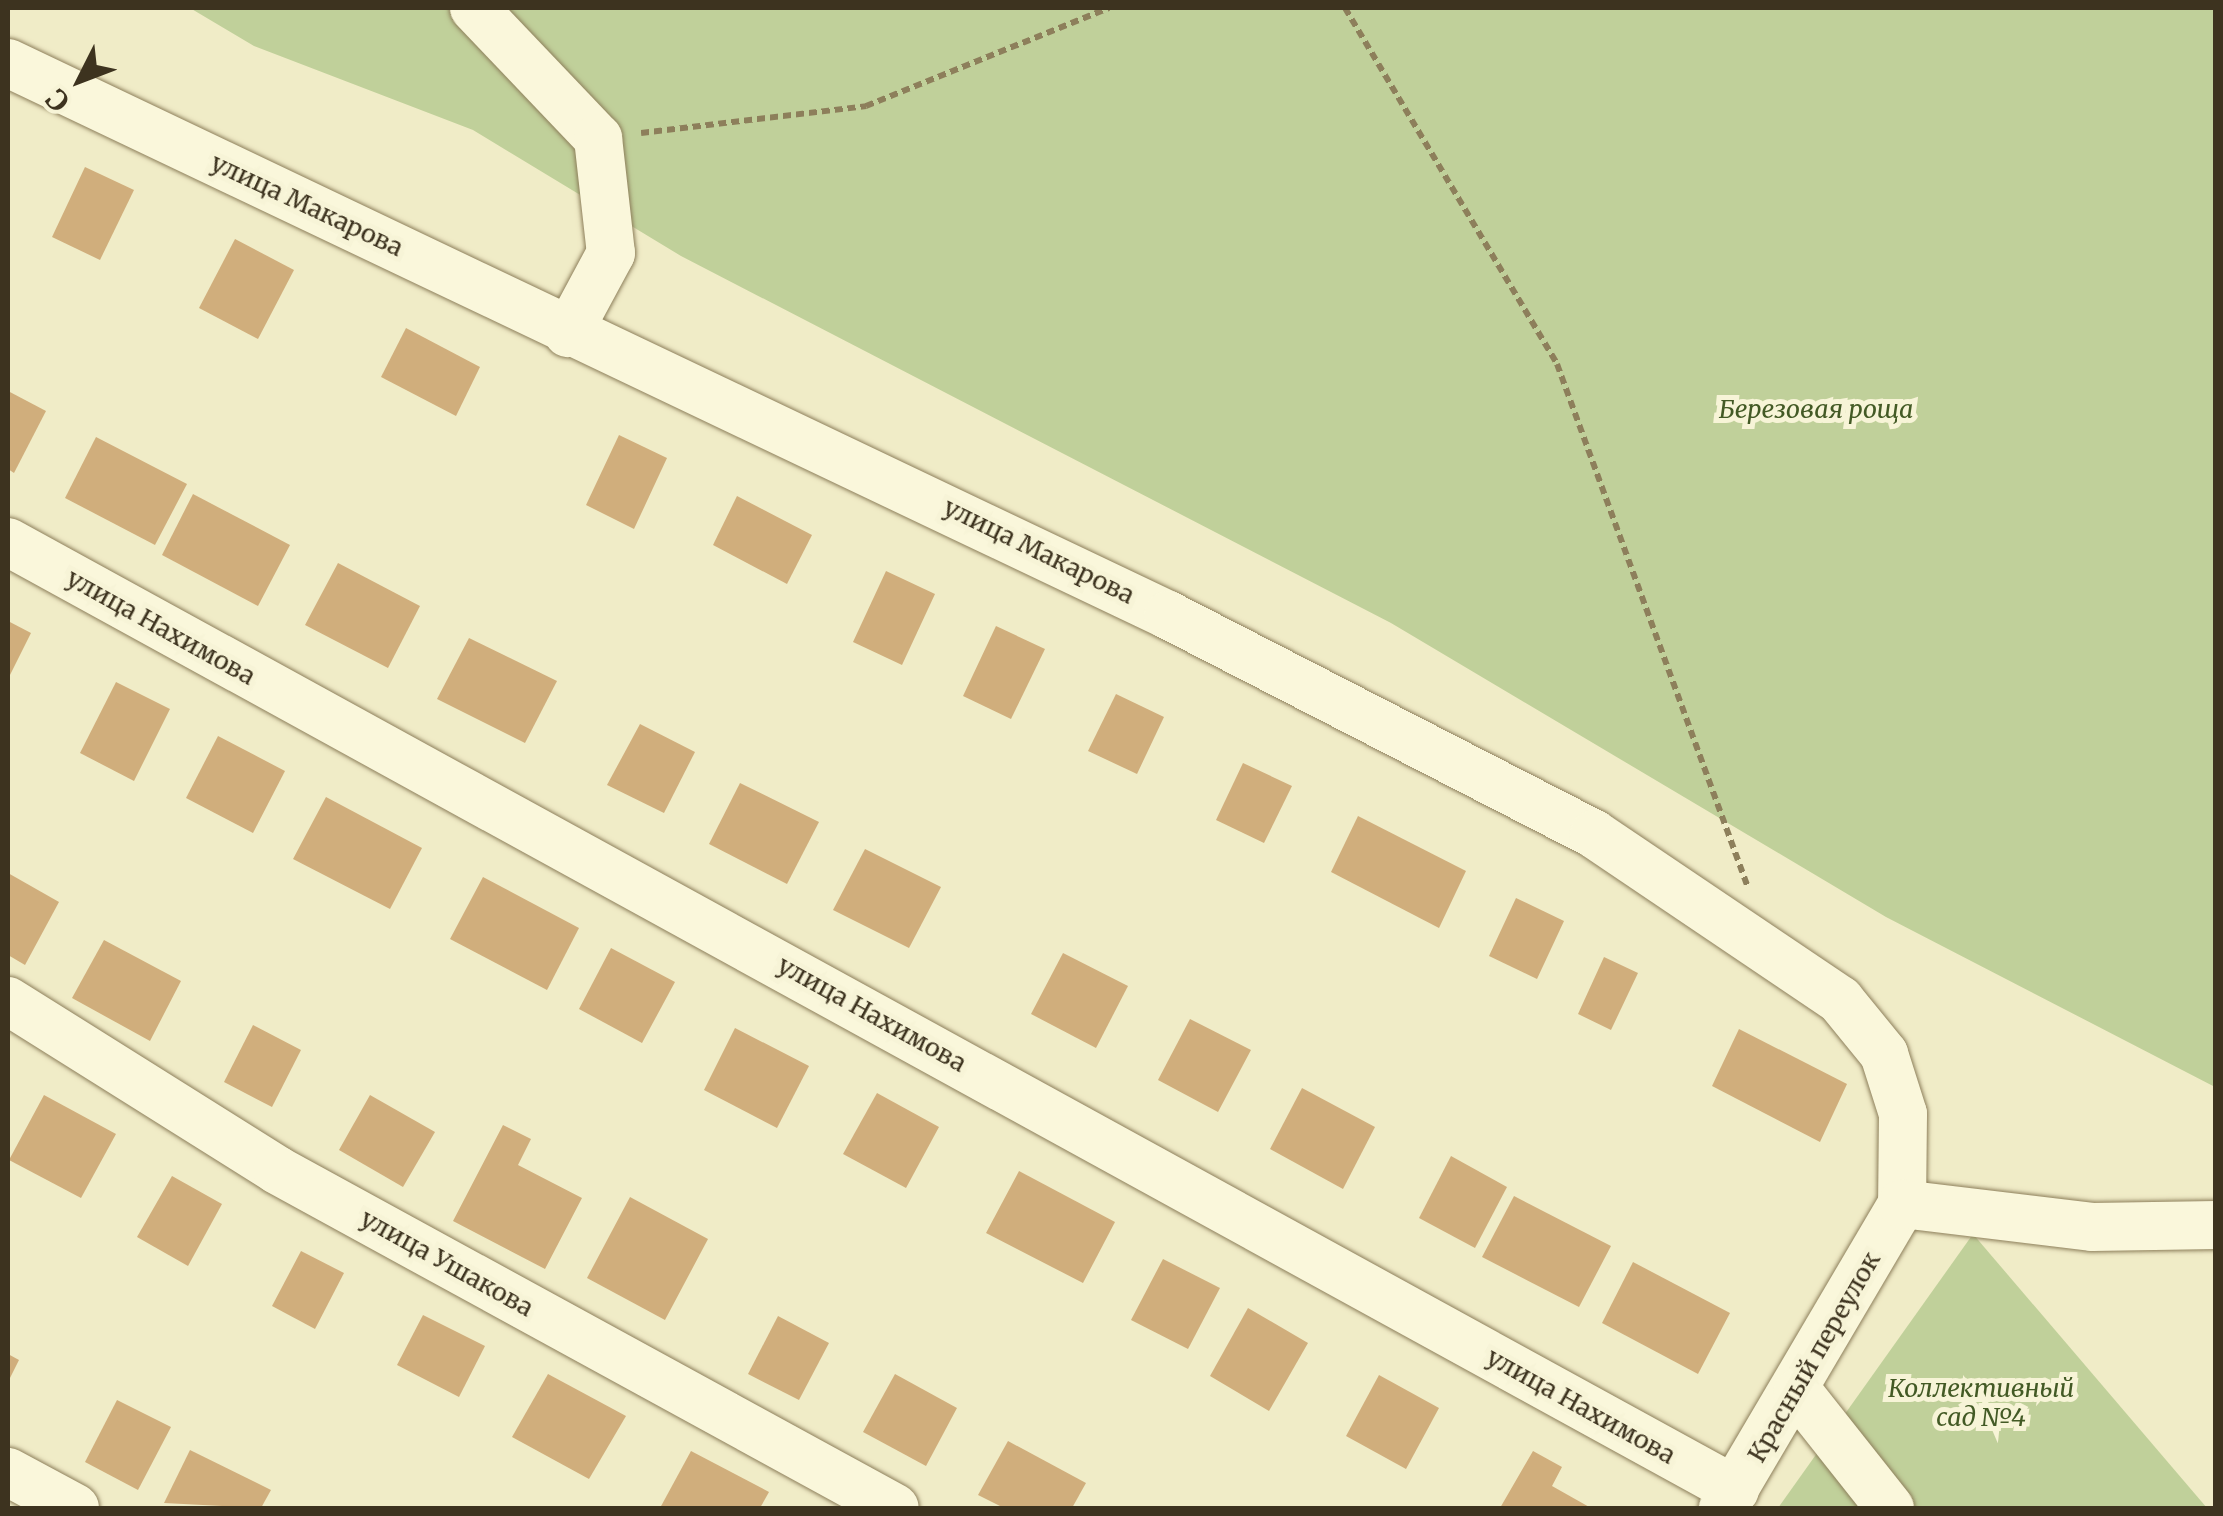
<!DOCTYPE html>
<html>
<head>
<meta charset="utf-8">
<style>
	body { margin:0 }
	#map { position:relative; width:2223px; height:1516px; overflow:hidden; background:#f0ecc7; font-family:Merriweather,serif }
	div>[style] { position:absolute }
	.green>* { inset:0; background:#c0d09a }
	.building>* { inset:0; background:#d0ae7c }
	.path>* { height:6px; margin-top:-3px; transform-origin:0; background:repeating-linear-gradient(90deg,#8d7f5b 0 8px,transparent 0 13px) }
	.roads { filter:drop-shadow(0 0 2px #8d7f5b) drop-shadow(0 0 2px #8d7f5b) }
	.minor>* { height:48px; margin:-24px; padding:0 24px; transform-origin:24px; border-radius:24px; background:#faf7db }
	span { translate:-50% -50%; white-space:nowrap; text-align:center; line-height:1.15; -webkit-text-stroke:10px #f7f4d7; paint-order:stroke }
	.street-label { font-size:25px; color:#3d331f }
	.park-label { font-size:25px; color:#435a25; font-style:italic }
	.frame { position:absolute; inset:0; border:10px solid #3d331f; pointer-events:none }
	.north { position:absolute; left:30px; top:30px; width:100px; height:100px; -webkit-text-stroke:8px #f7f4d7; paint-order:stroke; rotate:228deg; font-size:28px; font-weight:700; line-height:40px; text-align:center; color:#3d331f }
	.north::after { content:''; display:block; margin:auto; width:35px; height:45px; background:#3d331f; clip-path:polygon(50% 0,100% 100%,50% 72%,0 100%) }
</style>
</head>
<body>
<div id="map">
	<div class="green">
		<div style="clip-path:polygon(190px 8px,2215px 8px,2215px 1087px,1886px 917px,1391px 623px,681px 256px,473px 130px,254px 46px)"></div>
		<div style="clip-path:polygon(1973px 1234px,2207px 1508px,1778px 1508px)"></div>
	</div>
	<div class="building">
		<div style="clip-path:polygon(85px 167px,134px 190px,100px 260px,52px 237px)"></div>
		<div style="clip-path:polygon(235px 239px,294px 270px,258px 339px,199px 308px)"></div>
		<div style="clip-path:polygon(406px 328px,480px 367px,456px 416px,381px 377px)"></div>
		<div style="clip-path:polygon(8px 391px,46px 411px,14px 473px,8px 469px)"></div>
		<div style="clip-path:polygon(619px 435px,667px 458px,634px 529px,586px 505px)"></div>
		<div style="clip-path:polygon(96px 437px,187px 484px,155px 545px,65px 498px)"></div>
		<div style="clip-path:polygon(193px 494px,290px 545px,258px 606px,162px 555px)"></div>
		<div style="clip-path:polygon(737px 496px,812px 535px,787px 584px,713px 545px)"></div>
		<div style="clip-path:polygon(338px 563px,420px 606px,388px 668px,305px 625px)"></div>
		<div style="clip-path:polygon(886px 571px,935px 594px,902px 665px,853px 642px)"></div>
		<div style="clip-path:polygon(8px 621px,31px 633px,8px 679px)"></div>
		<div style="clip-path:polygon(996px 626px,1045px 649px,1011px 719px,963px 696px)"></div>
		<div style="clip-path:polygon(469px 638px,557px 681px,525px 743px,437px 699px)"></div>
		<div style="clip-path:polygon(116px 682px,170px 709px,134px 781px,80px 753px)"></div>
		<div style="clip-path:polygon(1116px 694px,1164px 717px,1137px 774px,1088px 751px)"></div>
		<div style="clip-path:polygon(640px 724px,695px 752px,664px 813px,607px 785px)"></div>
		<div style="clip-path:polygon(218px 736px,285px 771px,253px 833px,186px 798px)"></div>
		<div style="clip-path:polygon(1243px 763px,1292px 786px,1264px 843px,1216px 820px)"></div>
		<div style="clip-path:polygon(740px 783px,819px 822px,787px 884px,709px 844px)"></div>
		<div style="clip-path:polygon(326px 797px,422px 848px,390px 909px,293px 859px)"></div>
		<div style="clip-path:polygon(1358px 816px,1466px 871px,1439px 928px,1331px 872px)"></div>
		<div style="clip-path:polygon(865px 849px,941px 887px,909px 948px,833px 910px)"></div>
		<div style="clip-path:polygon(8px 873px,59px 902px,25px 965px,8px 955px)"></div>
		<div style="clip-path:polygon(483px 877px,579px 928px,547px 990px,450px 939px)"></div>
		<div style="clip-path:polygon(1516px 898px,1564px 921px,1537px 979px,1489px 956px)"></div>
		<div style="clip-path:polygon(104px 940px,181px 981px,150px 1041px,72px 998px)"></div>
		<div style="clip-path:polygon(611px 948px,675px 982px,642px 1043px,579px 1009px)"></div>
		<div style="clip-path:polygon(1063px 953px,1128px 986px,1096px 1048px,1031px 1014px)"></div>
		<div style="clip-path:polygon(1604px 957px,1638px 973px,1611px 1030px,1578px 1014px)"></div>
		<div style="clip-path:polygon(1190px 1019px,1251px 1050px,1218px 1112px,1158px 1080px)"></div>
		<div style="clip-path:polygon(253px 1025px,301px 1050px,272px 1107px,224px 1082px)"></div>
		<div style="clip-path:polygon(735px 1028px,809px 1066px,777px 1128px,704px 1090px)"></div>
		<div style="clip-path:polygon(1739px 1029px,1847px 1084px,1820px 1142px,1712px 1086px)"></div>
		<div style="clip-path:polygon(1302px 1088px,1375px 1127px,1343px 1189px,1270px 1149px)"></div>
		<div style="clip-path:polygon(877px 1093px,939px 1127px,906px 1188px,843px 1154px)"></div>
		<div style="clip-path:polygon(44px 1095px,116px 1134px,81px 1198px,9px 1160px)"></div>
		<div style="clip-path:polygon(370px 1095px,435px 1132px,403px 1187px,339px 1150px)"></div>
		<div style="clip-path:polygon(503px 1125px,531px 1139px,518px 1165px,582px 1198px,545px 1269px,453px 1221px)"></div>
		<div style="clip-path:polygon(1451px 1156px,1507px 1187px,1475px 1248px,1419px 1218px)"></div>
		<div style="clip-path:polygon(1019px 1171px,1115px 1222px,1083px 1283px,986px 1233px)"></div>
		<div style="clip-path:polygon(172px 1176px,222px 1204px,188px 1266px,137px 1237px)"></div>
		<div style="clip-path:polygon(1514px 1196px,1611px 1246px,1579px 1307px,1482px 1257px)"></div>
		<div style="clip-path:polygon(630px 1197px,708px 1239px,665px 1320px,587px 1278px)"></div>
		<div style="clip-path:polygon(301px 1251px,344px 1273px,315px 1329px,272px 1306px)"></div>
		<div style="clip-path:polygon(1163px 1259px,1220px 1288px,1188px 1349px,1131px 1320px)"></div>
		<div style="clip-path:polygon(1633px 1262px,1730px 1313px,1698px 1374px,1602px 1323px)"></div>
		<div style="clip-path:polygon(1248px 1308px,1308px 1343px,1269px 1411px,1210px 1376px)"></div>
		<div style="clip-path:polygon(423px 1315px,485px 1346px,459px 1397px,397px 1365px)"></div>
		<div style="clip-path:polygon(778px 1316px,829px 1343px,799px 1400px,748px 1374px)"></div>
		<div style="clip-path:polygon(8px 1354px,19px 1360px,8px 1382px)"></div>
		<div style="clip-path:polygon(548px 1374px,626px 1416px,589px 1479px,512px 1437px)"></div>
		<div style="clip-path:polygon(895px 1374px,957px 1408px,926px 1466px,863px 1432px)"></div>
		<div style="clip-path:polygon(1379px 1375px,1439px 1408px,1406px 1469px,1346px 1436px)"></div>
		<div style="clip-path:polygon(117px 1400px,171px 1427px,138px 1490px,85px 1462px)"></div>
		<div style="clip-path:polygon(1008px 1441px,1086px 1483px,1072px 1508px,1004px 1508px,978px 1495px)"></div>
		<div style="clip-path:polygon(190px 1450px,271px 1490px,261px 1508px,164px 1503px)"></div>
		<div style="clip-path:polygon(691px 1451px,769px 1492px,760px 1508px,660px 1508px)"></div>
		<div style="clip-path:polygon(1533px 1451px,1562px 1467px,1552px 1486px,1591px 1508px,1500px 1508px)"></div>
	</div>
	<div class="path">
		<div style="left:1345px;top:8px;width:414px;rotate:59.2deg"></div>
		<div style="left:1557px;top:364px;width:555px;rotate:69.96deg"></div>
		<div style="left:641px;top:133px;width:227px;rotate:-6.8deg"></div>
		<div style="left:866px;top:106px;width:262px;rotate:-22deg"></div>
	</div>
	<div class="roads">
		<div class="minor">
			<div style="left:474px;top:8px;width:180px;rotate:46.4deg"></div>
			<div style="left:598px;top:138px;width:116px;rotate:83.6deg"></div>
			<div style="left:611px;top:253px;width:91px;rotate:118.3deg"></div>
			<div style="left:8px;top:63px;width:1285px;rotate:25.45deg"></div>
			<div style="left:1168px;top:615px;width:479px;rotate:27.2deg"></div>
			<div style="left:1594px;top:834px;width:297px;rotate:34deg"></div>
			<div style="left:1840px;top:1000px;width:70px;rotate:50.8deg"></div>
			<div style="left:1884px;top:1054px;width:63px;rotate:72.4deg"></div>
			<div style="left:1903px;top:1114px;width:90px;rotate:90.6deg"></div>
			<div style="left:1902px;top:1204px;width:353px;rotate:120.5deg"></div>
			<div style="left:8px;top:542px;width:1970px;rotate:28.76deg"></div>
			<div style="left:8px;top:1001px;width:318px;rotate:32.1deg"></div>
			<div style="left:277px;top:1170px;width:704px;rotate:28.68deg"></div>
			<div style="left:1902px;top:1204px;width:191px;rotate:6.9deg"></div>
			<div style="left:2092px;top:1227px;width:124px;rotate:-0.9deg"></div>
			<div style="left:1798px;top:1392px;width:148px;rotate:51.6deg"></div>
			<div style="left:8px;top:1472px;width:76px;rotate:28.2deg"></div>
		</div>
	</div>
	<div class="street-label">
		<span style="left:307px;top:205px;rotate:25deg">улица Макарова</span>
		<span style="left:1039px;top:551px;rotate:26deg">улица Макарова</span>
		<span style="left:161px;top:627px;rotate:29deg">улица Нахимова</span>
		<span style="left:872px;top:1014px;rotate:29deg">улица Нахимова</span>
		<span style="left:447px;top:1263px;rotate:29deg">улица Ушакова</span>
		<span style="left:1814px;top:1357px;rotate:-60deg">Красный переулок</span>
		<span style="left:1581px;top:1406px;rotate:29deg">улица Нахимова</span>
	</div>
	<div class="park-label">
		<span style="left:1816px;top:409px">Березовая роща</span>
		<span style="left:1981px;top:1403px">Коллективный<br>сад №4</span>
	</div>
	<div class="frame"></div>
	<div class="north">С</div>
</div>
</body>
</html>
